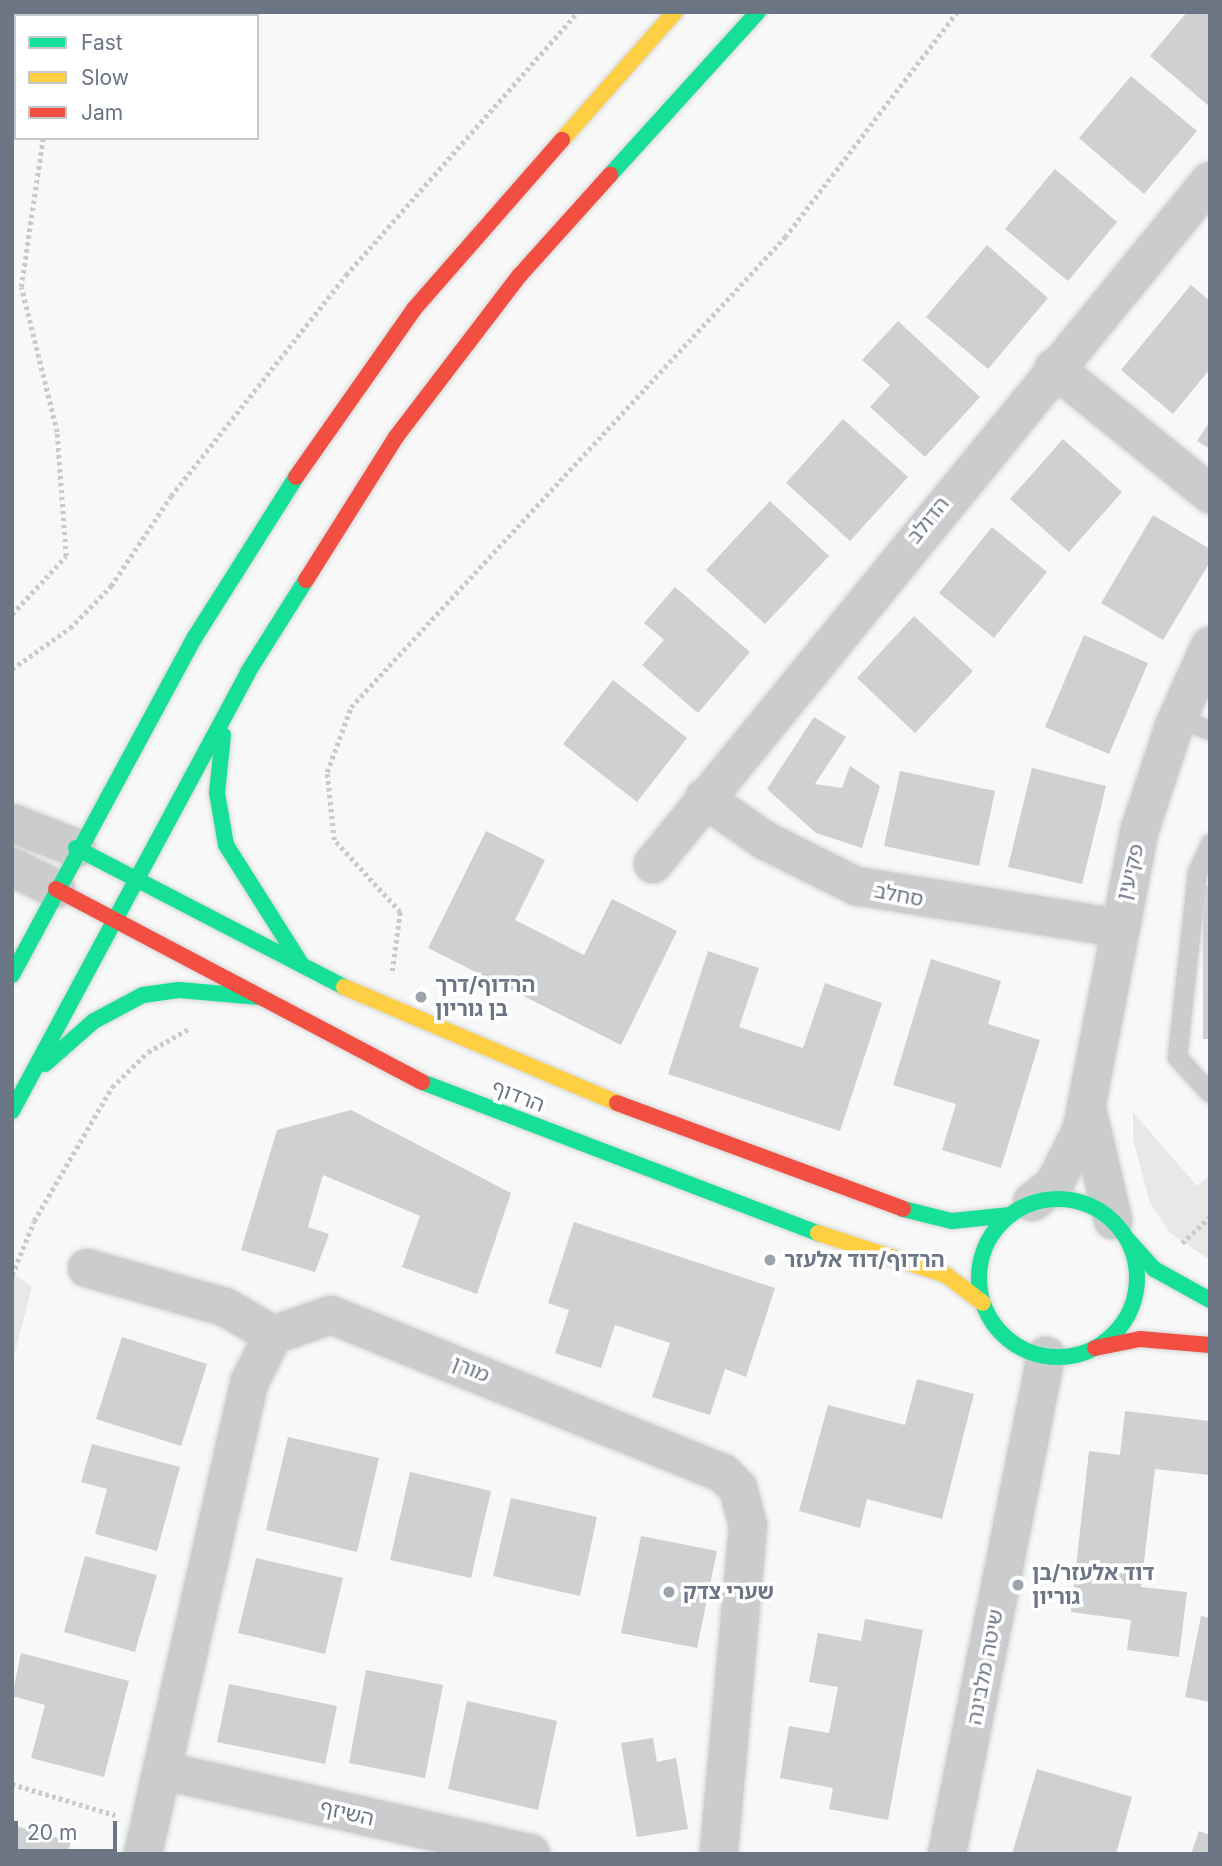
<!DOCTYPE html>
<html>
<head>
<meta charset="utf-8">
<style>
	body { margin:0 }
	#map { position:relative; width:1222px; height:1866px; overflow:hidden; background:#f8f8f8; font-family:Inter,"Noto Sans Hebrew",sans-serif }
	div>[style] { position:absolute }
	.green>* { inset:0; background:#e6e9e6 }
	.building>* { inset:0; background:#cfd0d1 }
	.path>* { height:4.5px; margin-top:-2.25px; transform-origin:0; background:repeating-linear-gradient(90deg,#c9cacb 0 3.5px,transparent 0 7px) }
	.roads { filter:drop-shadow(0 0 2px #d4d5d5) drop-shadow(0 0 2px #d4d5d5) }
	.lane>* { height:19px; margin:-9.5px; padding:0 9.5px; transform-origin:9.5px; border-radius:9.5px; background:#cbccce }
	.street>* { height:38px; margin:-19px; padding:0 19px; transform-origin:19px; border-radius:19px; background:#cbccce }
	.fast>* { height:16px; margin:-8px; padding:0 8px; transform-origin:8px; border-radius:8px; background:#16e098 }
	.fast>.ring { margin:-8px; padding:0; box-sizing:content-box; background:none; border:16px solid #16e098; border-radius:50% }
	.slow>* { height:16px; margin:-8px; padding:0 8px; transform-origin:8px; border-radius:8px; background:#ffcf43 }
	.jam>* { height:16px; margin:-8px; padding:0 8px; transform-origin:8px; border-radius:8px; background:#f24e42 }
	.dots>* { width:19px; height:19px; translate:-50% -50%; box-sizing:border-box; border:4px solid #fff; border-radius:50% }
	span { translate:-50% -50%; white-space:nowrap; text-align:center; line-height:1.15; -webkit-text-stroke:7px #fff; paint-order:stroke }
	.street-label { font-size:21px; color:#6c7584 }
	.poi-label { font-size:21px; color:#6c7584; font-weight:700 }
	.left { translate:0 -50%; text-align:left }
	.frame { position:absolute; inset:0; border:14px solid #6c7584; pointer-events:none }
	.legend { position:absolute; left:14px; top:14px; width:245px; height:126px; box-sizing:border-box; background:#fff; border:2px solid #c4c8ce; margin:0; padding:9px 12px; list-style:none; font-size:21px; color:#6c7584 }
	.legend li { display:flex; align-items:center; gap:14px; height:35px }
	.legend b { width:35px; border:2px solid #c4c8ce }
	.scale { position:absolute; left:14px; top:1821px; width:103px; height:32px; box-sizing:border-box; border:4px solid #6c7584; border-top:0; padding-left:9px; font-size:21px; line-height:24px; white-space:nowrap; color:#6c7584; -webkit-text-stroke:5px #fff; paint-order:stroke }
</style>
</head>
<body>
<div id="map">
	<div class="green">
		<div style="clip-path:polygon(1133px 1112px,1197px 1186px,1210px 1175px,1210px 1260px,1169px 1232px,1150px 1203px,1133px 1139px)"></div>
		<div style="clip-path:polygon(12px 1273px,32px 1287px,12px 1364px)"></div>
	</div>
	<div class="building">
		<div style="clip-path:polygon(1187px 12px,1210px 12px,1210px 107px,1150px 56px)"></div>
		<div style="clip-path:polygon(1131px 76px,1197px 131px,1144px 194px,1079px 138px)"></div>
		<div style="clip-path:polygon(1055px 169px,1117px 222px,1068px 281px,1005px 229px)"></div>
		<div style="clip-path:polygon(987px 245px,1048px 298px,988px 369px,926px 317px)"></div>
		<div style="clip-path:polygon(1191px 285px,1210px 301px,1210px 369px,1173px 414px,1121px 370px)"></div>
		<div style="clip-path:polygon(898px 321px,980px 397px,925px 457px,870px 407px,890px 385px,862px 360px)"></div>
		<div style="clip-path:polygon(843px 419px,908px 477px,850px 541px,786px 483px)"></div>
		<div style="clip-path:polygon(1210px 421px,1210px 449px,1197px 441px)"></div>
		<div style="clip-path:polygon(1063px 439px,1122px 492px,1069px 552px,1010px 499px)"></div>
		<div style="clip-path:polygon(770px 501px,829px 556px,765px 624px,706px 570px)"></div>
		<div style="clip-path:polygon(1153px 515px,1210px 549px,1210px 562px,1163px 640px,1101px 603px)"></div>
		<div style="clip-path:polygon(992px 527px,1047px 572px,994px 638px,939px 593px)"></div>
		<div style="clip-path:polygon(675px 587px,750px 652px,698px 713px,642px 665px,664px 640px,644px 623px)"></div>
		<div style="clip-path:polygon(914px 616px,973px 671px,915px 733px,857px 678px)"></div>
		<div style="clip-path:polygon(1084px 635px,1148px 663px,1109px 754px,1045px 727px)"></div>
		<div style="clip-path:polygon(613px 680px,687px 738px,637px 802px,563px 744px)"></div>
		<div style="clip-path:polygon(814px 717px,846px 737px,815px 784px,842px 788px,850px 766px,880px 786px,862px 848px,816px 833px,767px 789px)"></div>
		<div style="clip-path:polygon(1032px 768px,1106px 786px,1082px 884px,1008px 867px)"></div>
		<div style="clip-path:polygon(900px 771px,995px 791px,979px 866px,884px 846px)"></div>
		<div style="clip-path:polygon(486px 831px,545px 860px,515px 920px,584px 955px,612px 899px,677px 931px,621px 1045px,428px 948px)"></div>
		<div style="clip-path:polygon(1203px 886px,1210px 886px,1210px 1039px,1203px 1039px)"></div>
		<div style="clip-path:polygon(708px 951px,759px 968px,739px 1027px,803px 1048px,825px 983px,882px 1003px,840px 1131px,668px 1074px)"></div>
		<div style="clip-path:polygon(931px 959px,1001px 981px,988px 1024px,1040px 1040px,1001px 1168px,942px 1150px,956px 1104px,893px 1085px)"></div>
		<div style="clip-path:polygon(351px 1110px,511px 1193px,477px 1294px,402px 1267px,420px 1216px,323px 1175px,308px 1227px,329px 1234px,315px 1272px,241px 1250px,277px 1130px)"></div>
		<div style="clip-path:polygon(574px 1222px,775px 1288px,746px 1377px,725px 1369px,710px 1415px,652px 1397px,670px 1343px,615px 1325px,601px 1368px,555px 1353px,569px 1310px,548px 1303px)"></div>
		<div style="clip-path:polygon(122px 1337px,207px 1364px,181px 1446px,96px 1419px)"></div>
		<div style="clip-path:polygon(917px 1379px,974px 1394px,942px 1519px,867px 1499px,860px 1528px,799px 1511px,828px 1405px,905px 1425px)"></div>
		<div style="clip-path:polygon(1125px 1411px,1210px 1421px,1210px 1475px,1155px 1469px,1141px 1587px,1187px 1592px,1179px 1657px,1127px 1650px,1131px 1620px,1071px 1612px,1089px 1451px,1120px 1455px)"></div>
		<div style="clip-path:polygon(288px 1437px,379px 1458px,357px 1552px,266px 1530px)"></div>
		<div style="clip-path:polygon(92px 1444px,180px 1467px,157px 1551px,95px 1534px,107px 1489px,81px 1482px)"></div>
		<div style="clip-path:polygon(410px 1472px,491px 1491px,471px 1578px,390px 1560px)"></div>
		<div style="clip-path:polygon(511px 1498px,597px 1517px,580px 1596px,493px 1576px)"></div>
		<div style="clip-path:polygon(641px 1536px,717px 1551px,697px 1648px,621px 1633px)"></div>
		<div style="clip-path:polygon(85px 1556px,157px 1575px,135px 1652px,64px 1632px)"></div>
		<div style="clip-path:polygon(256px 1558px,343px 1578px,325px 1654px,238px 1633px)"></div>
		<div style="clip-path:polygon(1201px 1616px,1210px 1618px,1210px 1702px,1185px 1697px)"></div>
		<div style="clip-path:polygon(865px 1619px,923px 1630px,888px 1820px,829px 1809px,833px 1788px,780px 1778px,789px 1726px,829px 1733px,838px 1687px,809px 1682px,818px 1633px,861px 1641px)"></div>
		<div style="clip-path:polygon(21px 1653px,129px 1681px,104px 1777px,31px 1758px,45px 1705px,12px 1696px)"></div>
		<div style="clip-path:polygon(366px 1670px,443px 1685px,425px 1778px,349px 1763px)"></div>
		<div style="clip-path:polygon(229px 1684px,337px 1706px,325px 1764px,217px 1742px)"></div>
		<div style="clip-path:polygon(467px 1701px,557px 1721px,538px 1810px,448px 1789px)"></div>
		<div style="clip-path:polygon(653px 1738px,657px 1762px,676px 1758px,688px 1829px,637px 1837px,621px 1743px)"></div>
		<div style="clip-path:polygon(1037px 1769px,1132px 1797px,1116px 1854px,1012px 1854px)"></div>
		<div style="clip-path:polygon(12px 1825px,71px 1842px,67px 1854px,12px 1854px)"></div>
		<div style="clip-path:polygon(1199px 1831px,1210px 1835px,1210px 1854px,1191px 1854px)"></div>
	</div>
	<div class="path">
		<div style="left:62px;top:16px;width:4px;rotate:-90deg"></div>
		<div style="left:12px;top:614px;width:79px;rotate:-47deg"></div>
		<div style="left:66px;top:556px;width:124px;rotate:-94.2deg"></div>
		<div style="left:57px;top:432px;width:149px;rotate:-103.9deg"></div>
		<div style="left:21px;top:287px;width:151px;rotate:-81.6deg"></div>
		<div style="left:12px;top:669px;width:71px;rotate:-35.3deg"></div>
		<div style="left:70px;top:628px;width:59px;rotate:-45.7deg"></div>
		<div style="left:111px;top:586px;width:108px;rotate:-56.3deg"></div>
		<div style="left:171px;top:496px;width:282px;rotate:-51.6deg"></div>
		<div style="left:346px;top:275px;width:351px;rotate:-48.6deg"></div>
		<div style="left:392px;top:971px;width:60px;rotate:-82.3deg"></div>
		<div style="left:400px;top:912px;width:98px;rotate:-132.5deg"></div>
		<div style="left:334px;top:840px;width:68px;rotate:-95.9deg"></div>
		<div style="left:327px;top:772px;width:69px;rotate:-69.7deg"></div>
		<div style="left:351px;top:707px;width:640px;rotate:-47.28deg"></div>
		<div style="left:785px;top:237px;width:283px;rotate:-52.6deg"></div>
		<div style="left:1182px;top:1243px;width:38px;rotate:-43deg"></div>
		<div style="left:12px;top:1275px;width:58px;rotate:-67.8deg"></div>
		<div style="left:34px;top:1221px;width:155px;rotate:-59.8deg"></div>
		<div style="left:112px;top:1087px;width:50px;rotate:-44.2deg"></div>
		<div style="left:148px;top:1052px;width:48px;rotate:-29.7deg"></div>
		<div style="left:12px;top:1784px;width:108px;rotate:16.8deg"></div>
	</div>
	<div class="roads">
		<div class="lane">
			<div style="left:1177px;top:717px;width:35px;rotate:22deg"></div>
			<div style="left:1210px;top:843px;width:32px;rotate:114deg"></div>
			<div style="left:1197px;top:872px;width:186px;rotate:96.2deg"></div>
			<div style="left:1177px;top:1057px;width:49px;rotate:47.5deg"></div>
		</div>
		<div class="street">
			<div style="left:1054px;top:368px;width:201px;rotate:38.9deg"></div>
			<div style="left:704px;top:798px;width:73px;rotate:35deg"></div>
			<div style="left:764px;top:840px;width:103px;rotate:26.6deg"></div>
			<div style="left:856px;top:886px;width:264px;rotate:9.1deg"></div>
			<div style="left:12px;top:823px;width:69px;rotate:21.3deg"></div>
			<div style="left:653px;top:864px;width:881px;rotate:-50.8deg"></div>
			<div style="left:12px;top:867px;width:49px;rotate:26.6deg"></div>
			<div style="left:1088px;top:1113px;width:110px;rotate:76.8deg"></div>
			<div style="left:1032px;top:1202px;width:28px;rotate:-38deg"></div>
			<div style="left:1054px;top:1185px;width:63px;rotate:-63.4deg"></div>
			<div style="left:1082px;top:1129px;width:306px;rotate:-79.1deg"></div>
			<div style="left:1140px;top:829px;width:108px;rotate:-71.7deg"></div>
			<div style="left:1174px;top:726px;width:88px;rotate:-65.8deg"></div>
			<div style="left:87px;top:1268px;width:143px;rotate:15.8deg"></div>
			<div style="left:225px;top:1307px;width:56px;rotate:30.3deg"></div>
			<div style="left:164px;top:1771px;width:376px;rotate:12.7deg"></div>
			<div style="left:143px;top:1854px;width:483px;rotate:-77.3deg"></div>
			<div style="left:249px;top:1383px;width:54px;rotate:-63.4deg"></div>
			<div style="left:273px;top:1335px;width:61px;rotate:-19deg"></div>
			<div style="left:331px;top:1315px;width:423px;rotate:22deg"></div>
			<div style="left:723px;top:1473px;width:21px;rotate:45deg"></div>
			<div style="left:738px;top:1488px;width:39px;rotate:75deg"></div>
			<div style="left:748px;top:1526px;width:329px;rotate:95.1deg"></div>
			<div style="left:947px;top:1854px;width:508px;rotate:-78.76deg"></div>
		</div>
		<div class="fast">
			<div style="left:610px;top:175px;width:220px;rotate:-47.8deg"></div>
			<div style="left:223px;top:735px;width:58px;rotate:95.9deg"></div>
			<div style="left:217px;top:793px;width:53px;rotate:80.2deg"></div>
			<div style="left:226px;top:845px;width:142px;rotate:57.7deg"></div>
			<div style="left:76px;top:848px;width:302px;rotate:27.4deg"></div>
			<div style="left:12px;top:975px;width:384px;rotate:-61.6deg"></div>
			<div style="left:195px;top:637px;width:189px;rotate:-57.7deg"></div>
			<div style="left:45px;top:1064px;width:65px;rotate:-41.3deg"></div>
			<div style="left:94px;top:1021px;width:55px;rotate:-28deg"></div>
			<div style="left:143px;top:995px;width:36px;rotate:-8deg"></div>
			<div style="left:179px;top:990px;width:80px;rotate:5deg"></div>
			<div style="left:422px;top:1082px;width:424px;rotate:20.9deg"></div>
			<div style="left:12px;top:1111px;width:498px;rotate:-61.7deg"></div>
			<div style="left:248px;top:672px;width:109px;rotate:-57.8deg"></div>
			<div class="ring" style="left:979px;top:1199px;width:142px;height:142px"></div>
			<div style="left:903px;top:1209px;width:50px;rotate:13.8deg"></div>
			<div style="left:952px;top:1221px;width:58px;rotate:-5.9deg"></div>
			<div style="left:1128px;top:1240px;width:39px;rotate:48deg"></div>
			<div style="left:1154px;top:1269px;width:64px;rotate:29deg"></div>
		</div>
		<div class="slow">
			<div style="left:562px;top:140px;width:171px;rotate:-48.6deg"></div>
			<div style="left:344px;top:987px;width:297px;rotate:23deg"></div>
			<div style="left:818px;top:1233px;width:135px;rotate:18.2deg"></div>
			<div style="left:946px;top:1275px;width:46px;rotate:37.1deg"></div>
		</div>
		<div class="jam">
			<div style="left:296px;top:477px;width:205px;rotate:-54.9deg"></div>
			<div style="left:414px;top:309px;width:225px;rotate:-48.8deg"></div>
			<div style="left:306px;top:580px;width:169px;rotate:-57.8deg"></div>
			<div style="left:396px;top:437px;width:204px;rotate:-52.6deg"></div>
			<div style="left:520px;top:275px;width:135px;rotate:-48deg"></div>
			<div style="left:56px;top:889px;width:414px;rotate:27.8deg"></div>
			<div style="left:617px;top:1103px;width:305px;rotate:20.3deg"></div>
			<div style="left:1095px;top:1348px;width:46px;rotate:-11.3deg"></div>
			<div style="left:1140px;top:1339px;width:70px;rotate:4.9deg"></div>
		</div>
	</div>
	<div class="dots">
		<div style="left:421px;top:997px;background:#9da3ad"></div>
		<div style="left:770px;top:1260px;background:#9da3ad"></div>
		<div style="left:1018px;top:1585px;background:#9da3ad"></div>
		<div style="left:669px;top:1592px;background:#9da3ad"></div>
	</div>
	<div class="street-label">
		<span style="left:928px;top:520px;rotate:-51deg">הדולב</span>
		<span style="left:1130px;top:872px;rotate:-76deg">פקיעין</span>
		<span style="left:899px;top:895px;rotate:11deg">סחלב</span>
		<span style="left:518px;top:1096px;rotate:21deg">הרדוף</span>
		<span style="left:471px;top:1369px;rotate:22deg">מורן</span>
		<span style="left:985px;top:1667px;rotate:-79deg">שיטה מלבינה</span>
		<span style="left:347px;top:1813px;rotate:13deg">השיזף</span>
	</div>
	<div class="poi-label">
		<span class="left" style="left:435px;top:997px">הרדוף/דרך<br>בן גוריון</span>
		<span class="left" style="left:784px;top:1260px">הרדוף/דוד אלעזר</span>
		<span class="left" style="left:1032px;top:1585px">דוד אלעזר/בן<br>גוריון</span>
		<span class="left" style="left:683px;top:1592px">שערי צדק</span>
	</div>
	<div class="frame"></div>
	<ul class="legend">
	<li><b style="height:9px;background:#16e098"></b>Fast</li>
	<li><b style="height:9px;background:#ffcf43"></b>Slow</li>
	<li><b style="height:9px;background:#f24e42"></b>Jam</li>
	</ul>
	<div class="scale">20 m</div>
</div>
</body>
</html>
